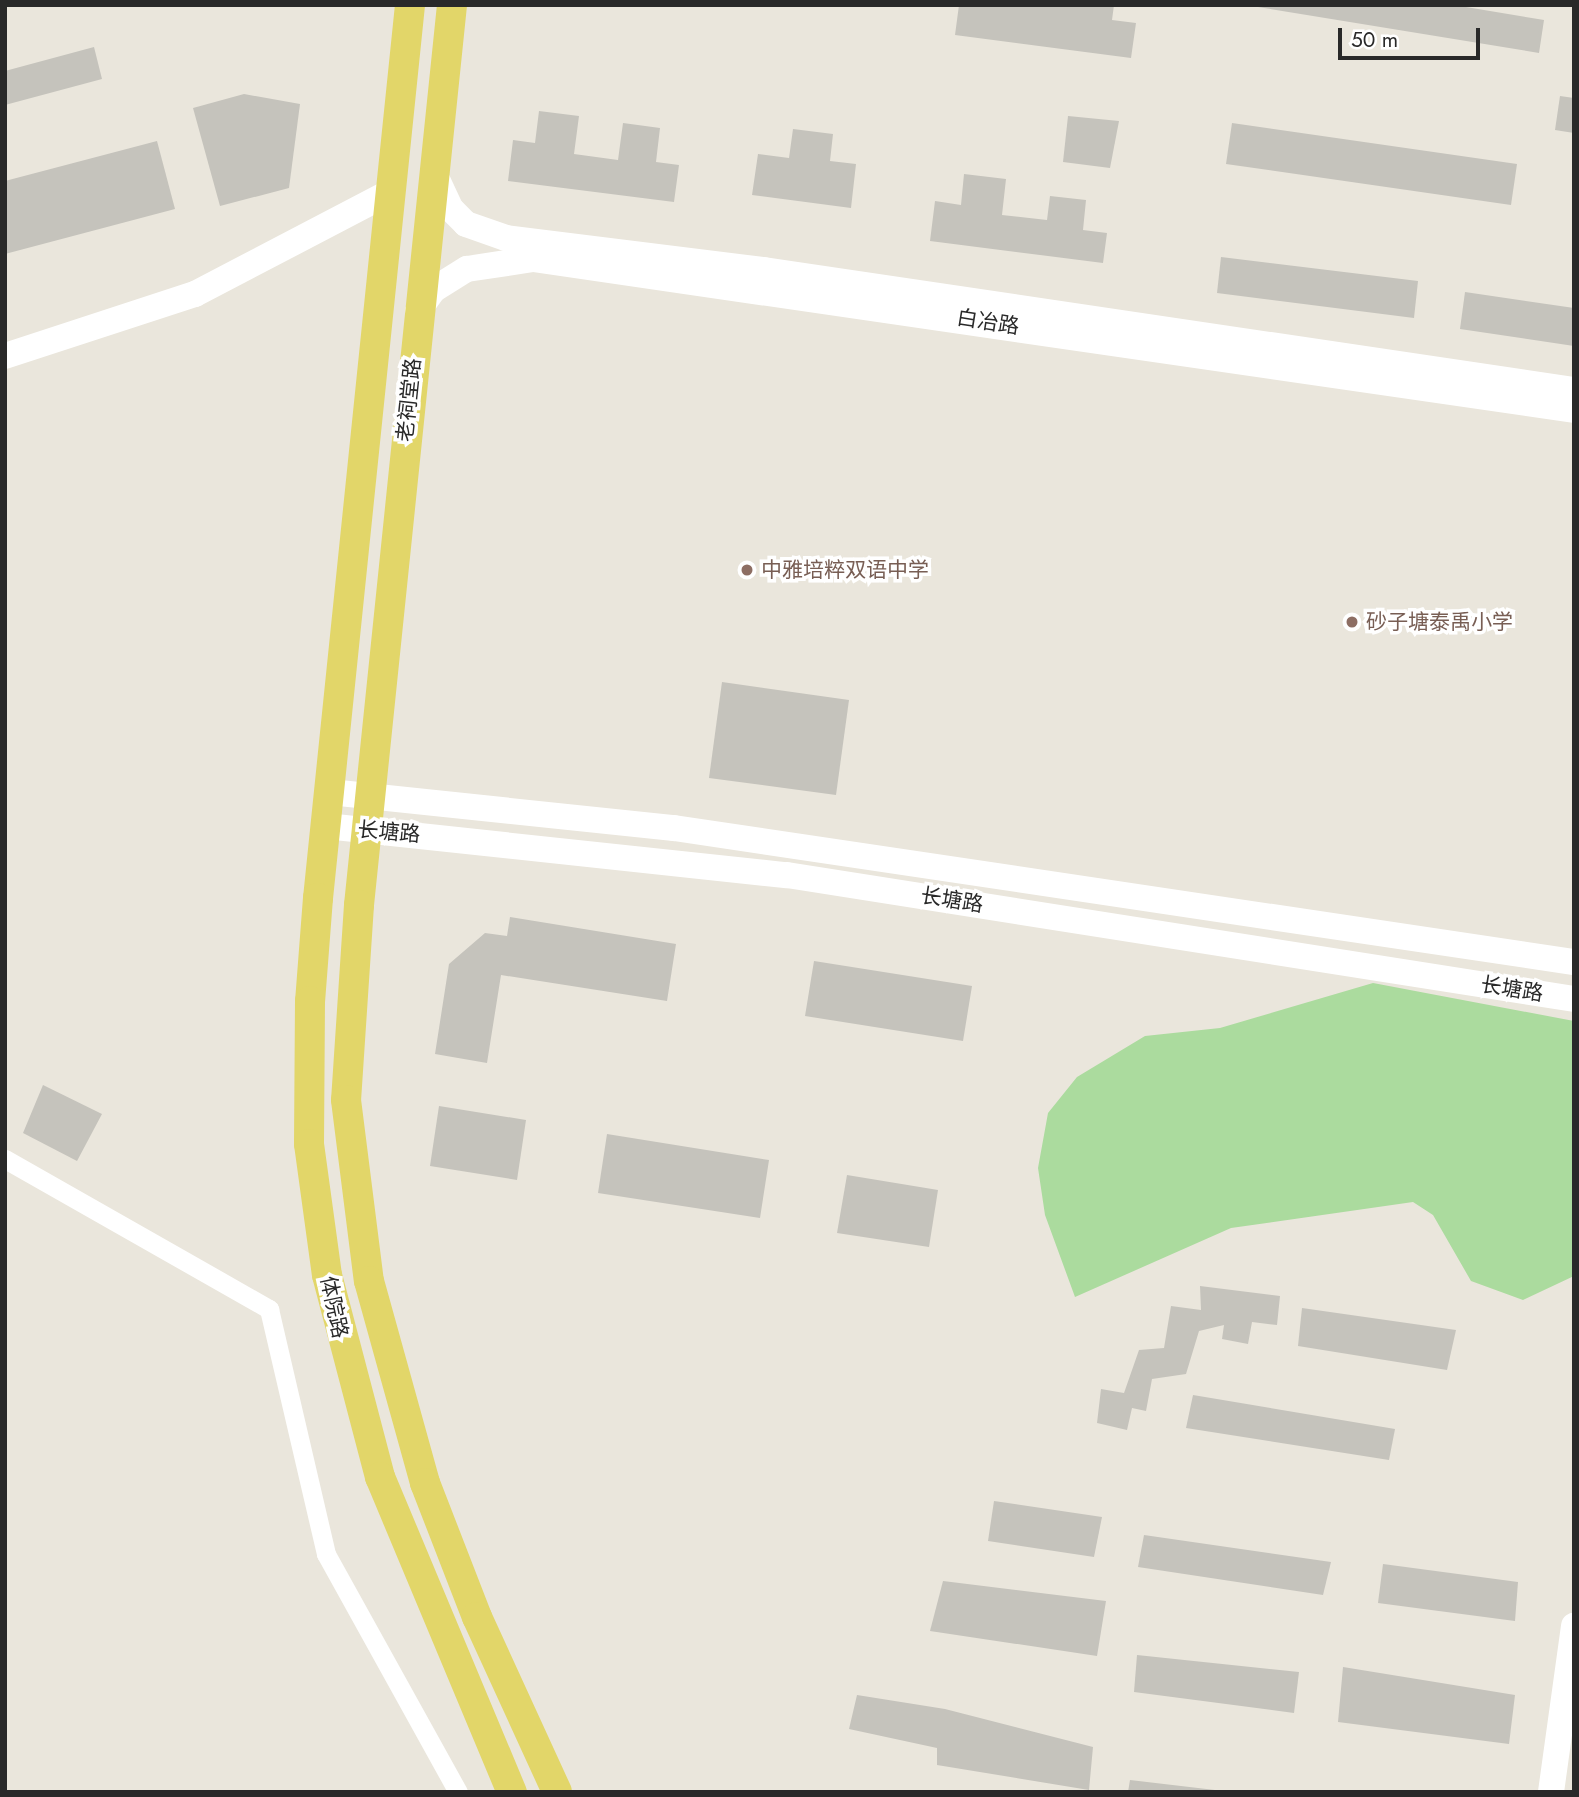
<!DOCTYPE html>
<html>
<head>
<meta charset="utf-8">
<style>
	body { margin:0 }
	#map { position:relative; width:1579px; height:1797px; overflow:hidden; background:#eae6dc; font-family:Jost,"Noto Sans SC",sans-serif }
	div>[style] { position:absolute }
	.green>* { inset:0; background:#abdb9e }
	.building>* { inset:0; background:#c5c3bc }
	.street>* { height:19px; margin:-9.5px; padding:0 9.5px; transform-origin:9.5px; border-radius:9.5px; background:#fff }
	.secondary>* { height:26px; margin:-13px; padding:0 13px; transform-origin:13px; border-radius:13px; background:#fff }
	.primary>* { height:30px; margin:-15px; padding:0 15px; transform-origin:15px; border-radius:15px; background:#e2d669 }
	.dots>* { width:19px; height:19px; translate:-50% -50%; box-sizing:border-box; border:4px solid #fff; border-radius:50% }
	span { translate:-50% -50%; white-space:nowrap; text-align:center; line-height:1.15; -webkit-text-stroke:7px #fff; paint-order:stroke }
	.street-label { font-size:21px; color:#292929 }
	.education-label { font-size:21px; color:#785e54 }
	.left { translate:0 -50%; text-align:left }
	.frame { position:absolute; inset:0; border:7px solid #292929; pointer-events:none }
	.scale { position:absolute; left:1338px; top:28px; width:142px; height:32px; box-sizing:border-box; border:4px solid #292929; border-top:0; padding-left:9px; font-size:21px; line-height:24px; white-space:nowrap; color:#292929; -webkit-text-stroke:5px #fff; paint-order:stroke }
</style>
</head>
<body>
<div id="map">
	<div class="green">
		<div style="clip-path:polygon(1373px 983px,1574px 1021px,1574px 1276px,1523px 1300px,1471px 1281px,1433px 1215px,1413px 1202px,1231px 1228px,1075px 1297px,1045px 1215px,1038px 1168px,1048px 1113px,1077px 1077px,1145px 1036px,1220px 1028px)"></div>
	</div>
	<div class="building">
		<div style="clip-path:polygon(959px 5px,1114px 5px,1112px 20px,1136px 23px,1131px 58px,955px 35px)"></div>
		<div style="clip-path:polygon(1454px 5px,1544px 20px,1539px 53px,1258px 7px)"></div>
		<div style="clip-path:polygon(94px 47px,102px 79px,5px 105px,5px 71px)"></div>
		<div style="clip-path:polygon(244px 94px,300px 104px,289px 188px,220px 206px,193px 108px)"></div>
		<div style="clip-path:polygon(1560px 96px,1574px 98px,1574px 133px,1555px 130px)"></div>
		<div style="clip-path:polygon(539px 111px,579px 116px,574px 154px,618px 160px,623px 123px,660px 128px,656px 162px,679px 165px,674px 202px,508px 181px,513px 140px,535px 143px)"></div>
		<div style="clip-path:polygon(1068px 116px,1119px 121px,1110px 168px,1063px 162px)"></div>
		<div style="clip-path:polygon(1232px 123px,1517px 164px,1511px 205px,1226px 164px)"></div>
		<div style="clip-path:polygon(793px 129px,833px 134px,830px 161px,856px 164px,851px 208px,752px 195px,758px 154px,789px 158px)"></div>
		<div style="clip-path:polygon(157px 141px,175px 209px,5px 254px,5px 181px)"></div>
		<div style="clip-path:polygon(964px 174px,1006px 179px,1002px 215px,1047px 220px,1050px 196px,1086px 200px,1083px 230px,1107px 233px,1103px 263px,930px 241px,935px 201px,961px 205px)"></div>
		<div style="clip-path:polygon(1221px 257px,1418px 281px,1414px 318px,1217px 293px)"></div>
		<div style="clip-path:polygon(1465px 292px,1574px 308px,1574px 346px,1460px 329px)"></div>
		<div style="clip-path:polygon(722px 682px,849px 700px,836px 795px,709px 778px)"></div>
		<div style="clip-path:polygon(510px 917px,676px 944px,667px 1001px,501px 975px,487px 1063px,435px 1054px,449px 964px,485px 933px,507px 936px)"></div>
		<div style="clip-path:polygon(814px 961px,972px 986px,963px 1041px,805px 1016px)"></div>
		<div style="clip-path:polygon(43px 1085px,102px 1114px,77px 1161px,23px 1133px)"></div>
		<div style="clip-path:polygon(439px 1106px,526px 1120px,517px 1180px,430px 1166px)"></div>
		<div style="clip-path:polygon(607px 1134px,769px 1160px,760px 1218px,598px 1193px)"></div>
		<div style="clip-path:polygon(847px 1175px,938px 1190px,929px 1247px,837px 1233px)"></div>
		<div style="clip-path:polygon(1200px 1286px,1280px 1296px,1277px 1325px,1252px 1322px,1248px 1344px,1222px 1339px,1224px 1325px,1199px 1331px,1186px 1374px,1152px 1379px,1146px 1411px,1132px 1408px,1127px 1430px,1097px 1423px,1101px 1389px,1124px 1393px,1139px 1350px,1164px 1348px,1171px 1306px,1201px 1310px)"></div>
		<div style="clip-path:polygon(1302px 1308px,1456px 1330px,1447px 1370px,1298px 1346px)"></div>
		<div style="clip-path:polygon(1193px 1395px,1395px 1429px,1389px 1460px,1186px 1428px)"></div>
		<div style="clip-path:polygon(994px 1501px,1102px 1517px,1094px 1557px,988px 1541px)"></div>
		<div style="clip-path:polygon(1144px 1535px,1331px 1562px,1323px 1595px,1138px 1567px)"></div>
		<div style="clip-path:polygon(1383px 1564px,1518px 1582px,1515px 1621px,1378px 1603px)"></div>
		<div style="clip-path:polygon(943px 1581px,1106px 1601px,1097px 1656px,930px 1631px)"></div>
		<div style="clip-path:polygon(1137px 1655px,1299px 1672px,1294px 1713px,1134px 1692px)"></div>
		<div style="clip-path:polygon(1343px 1667px,1515px 1695px,1509px 1744px,1338px 1722px)"></div>
		<div style="clip-path:polygon(857px 1695px,945px 1709px,1093px 1747px,1089px 1790px,937px 1765px,937px 1748px,849px 1729px)"></div>
		<div style="clip-path:polygon(1130px 1780px,1215px 1790px,1214px 1792px,1128px 1792px)"></div>
	</div>
	<div class="street">
		<div style="left:5px;top:1159px;width:304px;rotate:29.6deg"></div>
		<div style="left:269px;top:1309px;width:252px;rotate:76.9deg"></div>
		<div style="left:326px;top:1554px;width:272px;rotate:61deg"></div>
	</div>
	<div class="secondary">
		<div style="left:434px;top:173px;width:40px;rotate:65deg"></div>
		<div style="left:451px;top:209px;width:21px;rotate:45deg"></div>
		<div style="left:466px;top:224px;width:42px;rotate:19.3deg"></div>
		<div style="left:506px;top:238px;width:260px;rotate:7.1deg"></div>
		<div style="left:764px;top:270px;width:819px;rotate:8.43deg"></div>
		<div style="left:418px;top:311px;width:26px;rotate:-54deg"></div>
		<div style="left:433px;top:290px;width:40px;rotate:-32deg"></div>
		<div style="left:467px;top:269px;width:67px;rotate:-8.6deg"></div>
		<div style="left:533px;top:259px;width:1052px;rotate:8.25deg"></div>
		<div style="left:5px;top:356px;width:200px;rotate:-18.1deg"></div>
		<div style="left:195px;top:294px;width:218px;rotate:-27.6deg"></div>
		<div style="left:330px;top:792px;width:346px;rotate:6deg"></div>
		<div style="left:674px;top:828px;width:910px;rotate:8.47deg"></div>
		<div style="left:326px;top:826px;width:464px;rotate:6.1deg"></div>
		<div style="left:787px;top:875px;width:797px;rotate:8.95deg"></div>
		<div style="left:1551px;top:1792px;width:168px;rotate:-82.1deg"></div>
	</div>
	<div class="primary">
		<div style="left:410px;top:5px;width:898px;rotate:95.88deg"></div>
		<div style="left:318px;top:898px;width:103px;rotate:94.4deg"></div>
		<div style="left:310px;top:1001px;width:143px;rotate:90.4deg"></div>
		<div style="left:309px;top:1144px;width:132px;rotate:82.2deg"></div>
		<div style="left:327px;top:1275px;width:209px;rotate:75.3deg"></div>
		<div style="left:380px;top:1477px;width:342px;rotate:67.3deg"></div>
		<div style="left:452px;top:5px;width:905px;rotate:95.9deg"></div>
		<div style="left:359px;top:905px;width:195px;rotate:93.8deg"></div>
		<div style="left:346px;top:1100px;width:182px;rotate:82.8deg"></div>
		<div style="left:369px;top:1281px;width:210px;rotate:74.5deg"></div>
		<div style="left:425px;top:1483px;width:144px;rotate:68.8deg"></div>
		<div style="left:477px;top:1617px;width:192px;rotate:65.4deg"></div>
	</div>
	<div class="dots">
		<div style="left:747px;top:570px;background:#8d6e63"></div>
		<div style="left:1352px;top:622px;background:#8d6e63"></div>
	</div>
	<div class="street-label">
		<span style="left:988px;top:322px;rotate:9deg">白冶路</span>
		<span style="left:409px;top:400px;rotate:-84deg">老祠堂路</span>
		<span style="left:389px;top:832px;rotate:5deg">长塘路</span>
		<span style="left:952px;top:900px;rotate:9deg">长塘路</span>
		<span style="left:1512px;top:989px;rotate:9deg">长塘路</span>
		<span style="left:334px;top:1307px;rotate:78deg">体院路</span>
	</div>
	<div class="education-label">
		<span class="left" style="left:761px;top:570px">中雅培粹双语中学</span>
		<span class="left" style="left:1366px;top:622px">砂子塘泰禹小学</span>
	</div>
	<div class="frame"></div>
	<div class="scale">50 m</div>
</div>
</body>
</html>
